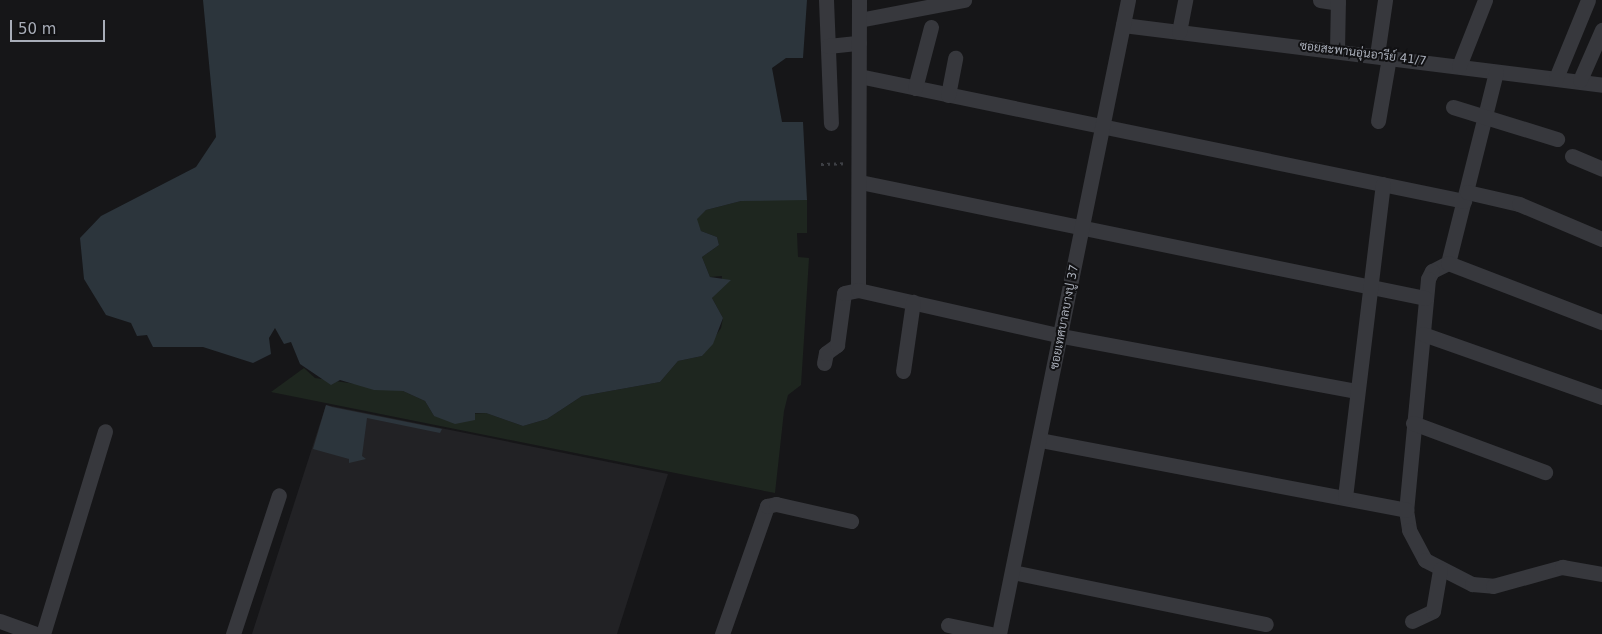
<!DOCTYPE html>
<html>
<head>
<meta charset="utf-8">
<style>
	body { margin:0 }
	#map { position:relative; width:1602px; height:634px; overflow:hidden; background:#161618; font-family:"DejaVu Sans",Sarabun,sans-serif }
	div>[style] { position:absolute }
	.built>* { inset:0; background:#222225 }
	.green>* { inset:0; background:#1e261f }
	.water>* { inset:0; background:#2c353c }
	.path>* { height:2.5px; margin-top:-1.25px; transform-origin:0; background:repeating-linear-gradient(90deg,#3d3f44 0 2.5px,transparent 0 6.5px) }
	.minor>* { height:15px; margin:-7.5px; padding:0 7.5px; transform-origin:7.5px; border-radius:7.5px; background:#37383d }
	span { translate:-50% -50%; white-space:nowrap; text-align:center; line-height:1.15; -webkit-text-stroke:4px #111113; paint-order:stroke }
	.street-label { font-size:12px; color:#a8adb8 }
	.scale { position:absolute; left:10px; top:20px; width:95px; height:22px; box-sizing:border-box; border:2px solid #a8adb8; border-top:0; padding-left:6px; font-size:15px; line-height:18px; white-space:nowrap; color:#a8adb8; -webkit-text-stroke:4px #111113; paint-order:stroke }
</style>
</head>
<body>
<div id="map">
	<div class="built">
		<div style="clip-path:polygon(326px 405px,668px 474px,617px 634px,252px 634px)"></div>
	</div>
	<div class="green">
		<div style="clip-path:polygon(793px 198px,807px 200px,807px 233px,797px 233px,798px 257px,809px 258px,804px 339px,801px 385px,788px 395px,784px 411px,775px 493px,271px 392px,304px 368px,315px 378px,403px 391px,425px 401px,434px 416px,486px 413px,523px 426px,547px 419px,582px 396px,660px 382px,678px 361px,702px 356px,721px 328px,723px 318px,712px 298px,721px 288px,722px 276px,710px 277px,702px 257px,719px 245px,717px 237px,701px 231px,696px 219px,706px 210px,741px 201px)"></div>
	</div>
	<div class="water">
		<div style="clip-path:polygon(203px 0,807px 0,803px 58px,786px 58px,772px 68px,782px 122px,803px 122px,807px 200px,741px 201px,706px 210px,697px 219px,701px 231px,717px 237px,719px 245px,702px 257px,710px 277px,731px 280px,712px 298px,723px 318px,713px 344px,702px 356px,678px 361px,660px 382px,582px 396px,547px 419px,523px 426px,486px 413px,475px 413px,475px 420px,455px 424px,434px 416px,425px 401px,403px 391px,374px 390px,340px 380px,331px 385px,300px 364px,291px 342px,284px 344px,275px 328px,269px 338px,271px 354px,253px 363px,203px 347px,153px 347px,147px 335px,137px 336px,131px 323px,106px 315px,84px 279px,80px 238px,101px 216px,196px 167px,216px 137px)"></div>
		<div style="clip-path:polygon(326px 405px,332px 407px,442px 429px,440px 433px,367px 418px,362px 456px,366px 459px,349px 463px,349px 459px,313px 449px)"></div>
	</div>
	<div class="path">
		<div style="left:821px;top:164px;width:25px;rotate:-2deg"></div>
	</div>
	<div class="minor">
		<div style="left:826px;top:0;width:123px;rotate:87.7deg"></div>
		<div style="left:1320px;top:0;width:18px;rotate:9deg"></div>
		<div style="left:859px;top:20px;width:107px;rotate:-10.8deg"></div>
		<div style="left:1123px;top:25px;width:483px;rotate:7.1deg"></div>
		<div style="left:1179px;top:32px;width:33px;rotate:-79deg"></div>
		<div style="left:828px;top:46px;width:31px;rotate:-6deg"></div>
		<div style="left:1337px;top:50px;width:50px;rotate:-88.9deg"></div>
		<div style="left:1377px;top:55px;width:56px;rotate:-81.7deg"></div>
		<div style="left:1459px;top:66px;width:71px;rotate:-68.5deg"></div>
		<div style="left:1496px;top:72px;width:197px;rotate:104.1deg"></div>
		<div style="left:1448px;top:263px;width:18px;rotate:153deg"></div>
		<div style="left:1432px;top:271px;width:9px;rotate:117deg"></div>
		<div style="left:1428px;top:279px;width:232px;rotate:95.4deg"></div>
		<div style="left:1406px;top:510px;width:20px;rotate:81deg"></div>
		<div style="left:1409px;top:530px;width:34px;rotate:62deg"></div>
		<div style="left:1425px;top:560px;width:53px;rotate:27.1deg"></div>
		<div style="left:1472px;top:584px;width:21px;rotate:5deg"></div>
		<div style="left:1493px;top:586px;width:72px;rotate:-15.4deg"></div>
		<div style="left:1562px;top:567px;width:41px;rotate:9.9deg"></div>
		<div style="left:859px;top:76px;width:618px;rotate:11.67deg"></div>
		<div style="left:1556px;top:78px;width:84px;rotate:-67.7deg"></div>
		<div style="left:1580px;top:80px;width:55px;rotate:-66.3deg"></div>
		<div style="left:915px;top:88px;width:63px;rotate:-75.3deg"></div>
		<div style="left:948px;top:95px;width:38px;rotate:-79deg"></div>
		<div style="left:1453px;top:107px;width:109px;rotate:17.1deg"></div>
		<div style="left:1378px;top:121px;width:65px;rotate:-80.2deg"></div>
		<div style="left:1572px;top:156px;width:33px;rotate:23deg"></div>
		<div style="left:860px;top:182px;width:577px;rotate:11.6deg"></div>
		<div style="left:1467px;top:192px;width:53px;rotate:13deg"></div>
		<div style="left:1519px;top:204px;width:90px;rotate:22.9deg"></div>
		<div style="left:1448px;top:263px;width:165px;rotate:21deg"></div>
		<div style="left:858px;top:290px;width:290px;rotate:-89.8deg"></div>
		<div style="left:1423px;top:334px;width:190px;rotate:19.4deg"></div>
		<div style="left:824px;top:363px;width:10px;rotate:-79deg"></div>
		<div style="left:826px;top:353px;width:14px;rotate:-36deg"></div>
		<div style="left:837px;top:345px;width:52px;rotate:-82.3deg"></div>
		<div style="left:844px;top:293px;width:14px;rotate:-12deg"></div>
		<div style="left:858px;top:290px;width:209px;rotate:12.7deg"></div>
		<div style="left:1062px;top:336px;width:300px;rotate:10.6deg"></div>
		<div style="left:903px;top:371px;width:70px;rotate:-81.8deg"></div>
		<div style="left:1413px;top:423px;width:141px;rotate:20.4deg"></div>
		<div style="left:1040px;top:440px;width:373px;rotate:10.8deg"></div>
		<div style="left:1345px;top:497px;width:315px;rotate:-83.1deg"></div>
		<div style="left:1012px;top:572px;width:259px;rotate:11.6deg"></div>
		<div style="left:0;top:621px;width:37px;rotate:20deg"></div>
		<div style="left:1412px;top:621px;width:23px;rotate:-25deg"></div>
		<div style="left:1433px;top:611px;width:42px;rotate:-80.3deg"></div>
		<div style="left:948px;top:625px;width:44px;rotate:11.8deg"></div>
		<div style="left:43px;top:634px;width:212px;rotate:-73deg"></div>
		<div style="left:233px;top:634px;width:146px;rotate:-71.7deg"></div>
		<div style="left:722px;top:634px;width:136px;rotate:-70.6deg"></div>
		<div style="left:767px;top:506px;width:9px;rotate:-13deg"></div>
		<div style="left:776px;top:504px;width:77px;rotate:12.8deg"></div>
		<div style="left:999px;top:634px;width:647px;rotate:-78.5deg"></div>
	</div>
	<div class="street-label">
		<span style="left:1363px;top:54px;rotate:7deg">ซอยสะพานอุ่นอารีย์ 41/7</span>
		<span style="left:1065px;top:317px;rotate:-79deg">ซอยเทศบาลบางปู 37</span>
	</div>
	<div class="scale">50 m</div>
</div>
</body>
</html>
